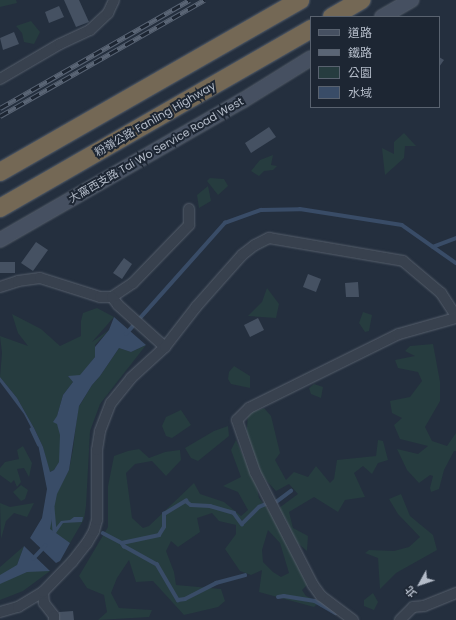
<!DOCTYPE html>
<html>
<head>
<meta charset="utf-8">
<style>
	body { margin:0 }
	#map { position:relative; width:456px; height:620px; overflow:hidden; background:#242f3e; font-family:Poppins,"Noto Sans TC",sans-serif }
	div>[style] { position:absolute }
	.green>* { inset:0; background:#263c3f }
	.water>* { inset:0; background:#394c67 }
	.stream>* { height:3.5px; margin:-1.75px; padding:0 1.75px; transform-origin:1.75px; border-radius:1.75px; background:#394c67 }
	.building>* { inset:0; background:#455162 }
	.roads { filter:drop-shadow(0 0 1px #565f6c) drop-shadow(0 0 1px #565f6c) }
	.street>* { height:10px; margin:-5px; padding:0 5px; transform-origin:5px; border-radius:5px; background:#38414e }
	.secondary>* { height:14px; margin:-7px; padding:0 7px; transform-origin:7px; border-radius:7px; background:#465061 }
	.highway>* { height:18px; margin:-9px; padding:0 9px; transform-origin:9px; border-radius:9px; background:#746855 }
	.rail>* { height:4.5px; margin-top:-2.25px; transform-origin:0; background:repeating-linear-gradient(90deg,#1d2633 0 9px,#5a6575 0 18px); box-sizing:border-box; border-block:1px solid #5a6575 }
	span { translate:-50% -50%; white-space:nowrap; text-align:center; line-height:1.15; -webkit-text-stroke:4px #1d2633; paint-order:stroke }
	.street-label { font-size:11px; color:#b4bcc9 }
	.legend { position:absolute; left:310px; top:16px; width:130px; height:92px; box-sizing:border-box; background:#1d2633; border:1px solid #59626f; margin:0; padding:5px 7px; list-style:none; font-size:12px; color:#b4bcc9 }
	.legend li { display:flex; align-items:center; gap:8px; height:20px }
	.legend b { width:20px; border:1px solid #59626f }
	.north { position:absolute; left:400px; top:564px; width:40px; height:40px; -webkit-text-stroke:3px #1d2633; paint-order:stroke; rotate:230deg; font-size:11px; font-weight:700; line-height:16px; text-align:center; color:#b4bcc9 }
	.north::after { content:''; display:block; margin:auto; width:14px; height:18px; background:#b4bcc9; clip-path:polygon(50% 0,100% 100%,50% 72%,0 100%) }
</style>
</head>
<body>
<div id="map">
	<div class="green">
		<div style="clip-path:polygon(0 0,16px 0,17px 3px,0 7px)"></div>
		<div style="clip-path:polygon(31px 21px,40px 32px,34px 44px,24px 42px,22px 33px,16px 26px)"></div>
		<div style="clip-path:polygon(404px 133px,416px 146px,405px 146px,404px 158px,385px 175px,382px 148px,394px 154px,394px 142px)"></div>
		<div style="clip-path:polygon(273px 155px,271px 165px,277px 166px,273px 170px,264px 171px,259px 176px,251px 171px,260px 160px)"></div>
		<div style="clip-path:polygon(210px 178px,224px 179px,228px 186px,218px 195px,207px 181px)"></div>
		<div style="clip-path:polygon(208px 186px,211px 201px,199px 208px,197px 195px)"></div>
		<div style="clip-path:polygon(267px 288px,279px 304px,276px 318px,248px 316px,262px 302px)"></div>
		<div style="clip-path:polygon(97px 308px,114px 317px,92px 342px,109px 330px,95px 345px,95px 357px,80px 376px,68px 376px,73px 382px,63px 395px,57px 416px,60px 434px,60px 461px,54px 470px,49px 472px,43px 447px,34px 428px,17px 398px,0 377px,2px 353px,0 336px,28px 346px,18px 333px,12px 314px,41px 329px,60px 346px,81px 336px,81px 321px,83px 313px)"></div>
		<div style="clip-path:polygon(363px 312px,372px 315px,369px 331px,365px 332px,359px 323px)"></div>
		<div style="clip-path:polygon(433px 344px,440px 382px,440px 401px,425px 427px,432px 441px,447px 446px,456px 433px,456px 451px,454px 451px,444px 470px,439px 489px,431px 492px,430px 488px,433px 476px,430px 475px,419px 483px,407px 470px,397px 449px,418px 454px,428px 446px,400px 439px,394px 425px,402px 418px,392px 413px,390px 401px,410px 397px,422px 381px,418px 372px,398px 368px,395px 360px,415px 356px,405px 351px,410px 346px)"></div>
		<div style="clip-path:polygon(146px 345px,100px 404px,90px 431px,86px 506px,84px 519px,70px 543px,48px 528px,56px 495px,69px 470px,73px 449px,78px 408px,92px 385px,100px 376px,119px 348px,131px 352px)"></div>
		<div style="clip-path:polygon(234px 366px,250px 376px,250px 388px,231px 384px,228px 379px,229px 372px)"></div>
		<div style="clip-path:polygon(314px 384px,323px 387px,321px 398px,311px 394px,309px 388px)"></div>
		<div style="clip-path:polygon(264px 408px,271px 416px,280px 453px,275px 460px,286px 480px,294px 472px,308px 477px,316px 466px,330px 483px,334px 479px,337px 460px,376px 456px,378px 440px,383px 441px,388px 460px,378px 463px,372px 474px,363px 466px,354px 473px,365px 497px,345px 500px,338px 512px,314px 497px,289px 512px,293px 528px,308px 536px,307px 551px,294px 540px,286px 519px,280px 515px,279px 508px,298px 494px,289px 484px,276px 491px,262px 476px,246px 442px,248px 413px)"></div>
		<div style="clip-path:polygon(181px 410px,191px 425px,172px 438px,166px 436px,162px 426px,166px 417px)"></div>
		<div style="clip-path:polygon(228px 426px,229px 436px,198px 461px,191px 458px,185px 448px,214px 431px)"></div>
		<div style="clip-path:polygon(evenodd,236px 440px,256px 484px,259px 498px,272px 514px,307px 585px,302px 590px,306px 596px,319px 602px,314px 607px,259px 592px,262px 570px,251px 575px,240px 571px,225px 549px,236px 534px,236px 525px,219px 521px,212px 513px,197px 518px,200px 532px,178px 547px,171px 541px,166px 551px,174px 572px,176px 585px,221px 589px,225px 601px,218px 607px,184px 615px,153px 581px,136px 582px,129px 560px,117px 578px,111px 593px,119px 608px,152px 610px,149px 617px,98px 620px,107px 612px,104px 595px,87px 588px,79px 576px,108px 527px,108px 486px,114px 456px,128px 451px,139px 449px,149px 458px,165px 452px,180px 450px,181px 460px,166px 476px,152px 461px,135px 464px,126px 473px,132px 518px,143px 528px,149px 526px,194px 483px,200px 494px,224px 502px,241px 516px,248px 510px,238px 492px,223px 486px,241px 477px,231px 450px,236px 440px,268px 530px,280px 543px,289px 573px,281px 577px,273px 572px,263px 562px,262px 550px,268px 530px)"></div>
		<div style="clip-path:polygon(23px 446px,32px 463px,29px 477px,24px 468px,17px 469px,21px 482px,17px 487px,14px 480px,11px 483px,0 475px,0 468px,5px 462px,19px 459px,17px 450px)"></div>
		<div style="clip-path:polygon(21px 485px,28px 490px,25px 499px,21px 501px,13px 492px)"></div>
		<div style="clip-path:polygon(401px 494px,410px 516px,433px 535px,437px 550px,396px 573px,380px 589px,378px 558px,365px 553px,369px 550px,394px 551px,409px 547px,420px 537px,398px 514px,389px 499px)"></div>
		<div style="clip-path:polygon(0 503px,10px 507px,34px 503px,27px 517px,14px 513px,6px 521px,1px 539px)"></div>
		<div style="clip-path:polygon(24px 546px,17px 565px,50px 571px,23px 591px,0 600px,0 567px)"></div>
		<div style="clip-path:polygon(373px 593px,378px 602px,374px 610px,364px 606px,364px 600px)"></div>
	</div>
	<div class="water">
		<div style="clip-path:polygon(114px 317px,146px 345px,131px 352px,119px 348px,100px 376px,92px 385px,79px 406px,69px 470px,57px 494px,50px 529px,53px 531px,61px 521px,70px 520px,74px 517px,83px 517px,82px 522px,63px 523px,56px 533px,70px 543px,60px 561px,56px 563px,30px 538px,42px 518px,47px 489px,37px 439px,24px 414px,0 382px,0 377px,17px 398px,34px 428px,43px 447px,50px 472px,54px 470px,59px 462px,60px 435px,57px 424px,53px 422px,57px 416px,63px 395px,73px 382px,68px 376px,80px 375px,95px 357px,95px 347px,109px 330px)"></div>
		<div style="clip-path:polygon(24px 546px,50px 571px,27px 572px,0 584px,0 575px,17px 565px)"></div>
	</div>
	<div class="stream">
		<div style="left:433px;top:247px;width:25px;rotate:-21deg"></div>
		<div style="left:126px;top:334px;width:149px;rotate:-48.3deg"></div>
		<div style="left:225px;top:223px;width:38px;rotate:-20deg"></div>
		<div style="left:261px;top:210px;width:39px;rotate:-1deg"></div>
		<div style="left:300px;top:209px;width:103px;rotate:8.9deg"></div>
		<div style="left:402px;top:225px;width:66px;rotate:35.1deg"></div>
		<div style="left:32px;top:429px;width:17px;rotate:65deg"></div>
		<div style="left:275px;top:503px;width:20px;rotate:-37deg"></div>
		<div style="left:53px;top:508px;width:23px;rotate:85deg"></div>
		<div style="left:103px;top:533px;width:21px;rotate:28deg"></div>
		<div style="left:122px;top:543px;width:38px;rotate:-12deg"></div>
		<div style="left:159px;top:535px;width:9px;rotate:-58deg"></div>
		<div style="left:164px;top:527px;width:13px;rotate:-90deg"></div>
		<div style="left:164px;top:514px;width:26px;rotate:-31deg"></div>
		<div style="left:186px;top:501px;width:6px;rotate:39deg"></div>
		<div style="left:191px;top:505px;width:19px;rotate:3deg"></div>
		<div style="left:210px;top:506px;width:25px;rotate:16deg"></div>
		<div style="left:234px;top:513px;width:14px;rotate:54deg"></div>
		<div style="left:242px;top:524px;width:24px;rotate:-45deg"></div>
		<div style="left:259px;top:507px;width:8px;rotate:-23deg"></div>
		<div style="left:122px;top:543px;width:4px;rotate:56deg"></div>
		<div style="left:124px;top:546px;width:38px;rotate:29deg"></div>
		<div style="left:157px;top:564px;width:42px;rotate:59.7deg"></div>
		<div style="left:178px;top:600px;width:7px;rotate:-8deg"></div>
		<div style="left:185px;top:599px;width:35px;rotate:-27deg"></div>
		<div style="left:216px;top:583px;width:30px;rotate:-15deg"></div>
		<div style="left:33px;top:559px;width:18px;rotate:-47deg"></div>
		<div style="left:278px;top:597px;width:6px;rotate:-9deg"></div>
		<div style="left:284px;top:596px;width:31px;rotate:9deg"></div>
		<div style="left:315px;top:601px;width:24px;rotate:30deg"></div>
	</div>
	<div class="building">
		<div style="clip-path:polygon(64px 0,79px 0,89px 22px,76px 27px)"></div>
		<div style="clip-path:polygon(59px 6px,64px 17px,49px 23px,45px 12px)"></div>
		<div style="clip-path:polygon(14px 32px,19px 44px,3px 50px,0 38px)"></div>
		<div style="clip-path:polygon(439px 57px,444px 60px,439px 67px)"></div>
		<div style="clip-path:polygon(269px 127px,276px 137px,251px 153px,245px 143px)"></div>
		<div style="clip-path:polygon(36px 242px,48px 250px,33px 271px,21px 263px)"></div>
		<div style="clip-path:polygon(124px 258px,132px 264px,122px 279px,113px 273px)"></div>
		<div style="clip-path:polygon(0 262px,15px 262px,15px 273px,0 273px)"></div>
		<div style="clip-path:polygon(308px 274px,321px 279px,316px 292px,303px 287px)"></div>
		<div style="clip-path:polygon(358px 282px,359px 297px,346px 297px,345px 283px)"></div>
		<div style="clip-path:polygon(258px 318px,264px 330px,250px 337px,244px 325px)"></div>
		<div style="clip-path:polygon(73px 611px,74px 620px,59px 620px,59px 612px)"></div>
	</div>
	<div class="roads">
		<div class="street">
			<div style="left:0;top:79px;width:69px;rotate:-30.3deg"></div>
			<div style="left:60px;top:44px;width:33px;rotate:-25deg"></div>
			<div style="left:90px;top:30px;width:25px;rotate:-43deg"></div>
			<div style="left:108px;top:13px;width:14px;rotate:-65deg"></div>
			<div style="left:0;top:287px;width:19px;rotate:-18deg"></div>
			<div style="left:18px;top:281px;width:22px;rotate:-8deg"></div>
			<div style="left:40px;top:278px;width:63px;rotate:17.6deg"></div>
			<div style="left:100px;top:297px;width:12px"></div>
			<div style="left:112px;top:297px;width:25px;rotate:-34deg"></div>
			<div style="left:133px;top:283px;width:81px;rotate:-46deg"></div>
			<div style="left:189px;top:225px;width:16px;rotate:-90deg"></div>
			<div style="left:112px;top:297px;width:10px;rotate:53deg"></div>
			<div style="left:118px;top:305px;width:63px;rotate:41.8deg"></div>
			<div style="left:43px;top:592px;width:11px;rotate:85deg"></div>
			<div style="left:44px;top:603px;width:16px;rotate:52deg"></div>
			<div style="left:54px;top:616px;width:4px;rotate:90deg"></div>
			<div style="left:0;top:612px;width:19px;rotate:-16deg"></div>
			<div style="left:18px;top:607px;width:29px;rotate:-31deg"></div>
			<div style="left:43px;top:592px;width:42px;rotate:-46deg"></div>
			<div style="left:72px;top:562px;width:24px;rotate:-52deg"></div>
			<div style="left:87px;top:543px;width:14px;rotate:-60deg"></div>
			<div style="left:94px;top:531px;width:11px;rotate:-75deg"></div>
			<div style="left:97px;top:520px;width:70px;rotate:-90deg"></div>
			<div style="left:97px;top:450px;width:19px;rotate:-81deg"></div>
			<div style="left:100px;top:431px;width:30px;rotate:-69deg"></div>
			<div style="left:111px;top:403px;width:32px;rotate:-51deg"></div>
			<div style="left:131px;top:378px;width:46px;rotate:-42.4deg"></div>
			<div style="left:165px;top:347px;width:51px;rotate:-52.2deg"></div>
			<div style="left:196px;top:307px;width:69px;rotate:-48.5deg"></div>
			<div style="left:242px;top:255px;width:16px;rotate:-38deg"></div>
			<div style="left:255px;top:245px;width:16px;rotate:-27deg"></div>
			<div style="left:269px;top:238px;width:136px;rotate:9.7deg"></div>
			<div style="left:403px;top:261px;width:50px;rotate:40.1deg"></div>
			<div style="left:441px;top:293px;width:27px;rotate:57deg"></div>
			<div style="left:353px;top:620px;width:40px;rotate:-143deg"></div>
			<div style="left:321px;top:596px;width:14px;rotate:-126deg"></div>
			<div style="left:313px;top:585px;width:127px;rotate:-117.2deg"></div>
			<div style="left:255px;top:472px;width:55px;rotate:-109.1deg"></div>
			<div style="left:237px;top:420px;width:17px;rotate:-45deg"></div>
			<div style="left:249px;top:408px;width:167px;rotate:-26.3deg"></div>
			<div style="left:399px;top:334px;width:59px;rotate:-15.7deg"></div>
			<div style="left:400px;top:620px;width:18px;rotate:-45deg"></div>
			<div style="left:413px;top:607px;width:11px;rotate:-5deg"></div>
			<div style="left:424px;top:606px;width:35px;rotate:-22deg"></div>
		</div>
		<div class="secondary">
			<div style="left:382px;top:17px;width:34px;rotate:-30deg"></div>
			<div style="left:0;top:240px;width:279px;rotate:-29.9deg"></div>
			<div style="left:242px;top:101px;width:81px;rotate:-31.9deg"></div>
		</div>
		<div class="highway">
			<div style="left:332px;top:17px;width:34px;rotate:-30deg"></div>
			<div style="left:0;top:172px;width:346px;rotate:-29.8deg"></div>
			<div style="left:0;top:208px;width:359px;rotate:-29.9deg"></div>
		</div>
	</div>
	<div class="rail">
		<div style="left:0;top:108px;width:218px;rotate:-29.7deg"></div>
		<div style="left:0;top:116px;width:235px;rotate:-29.6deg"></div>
	</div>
	<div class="street-label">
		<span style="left:155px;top:119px;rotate:-30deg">粉嶺公路 Fanling Highway</span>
		<span style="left:156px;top:150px;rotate:-30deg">大窩西支路 Tai Wo Service Road West</span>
	</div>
	<ul class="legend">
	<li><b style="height:5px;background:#465061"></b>道路</li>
	<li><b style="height:5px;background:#5a6575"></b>鐵路</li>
	<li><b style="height:11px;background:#263c3f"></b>公園</li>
	<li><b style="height:11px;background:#394c67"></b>水域</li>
	</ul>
	<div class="north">北</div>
</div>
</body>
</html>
